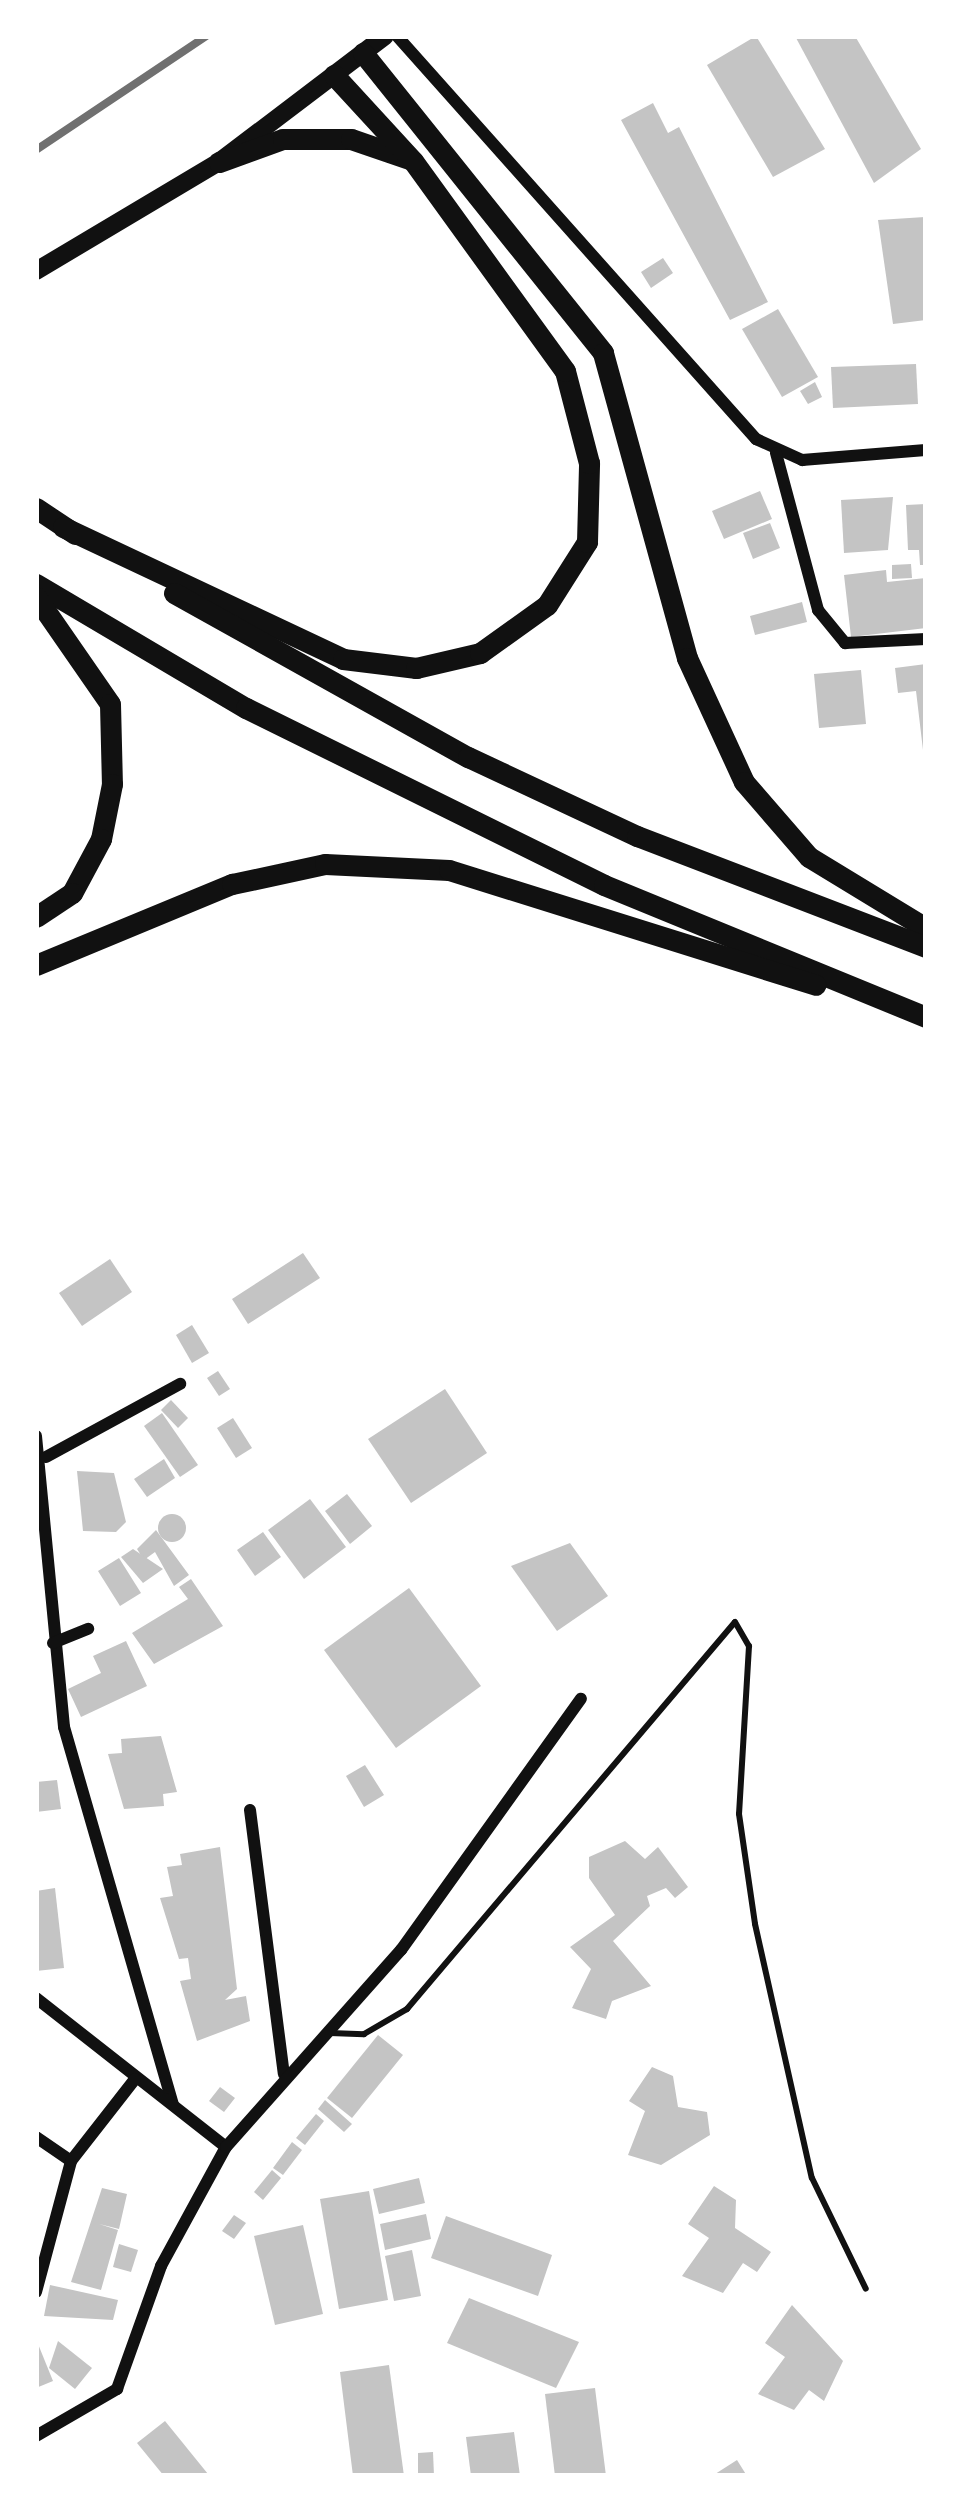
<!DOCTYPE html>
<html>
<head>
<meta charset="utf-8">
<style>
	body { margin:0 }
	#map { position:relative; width:962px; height:2512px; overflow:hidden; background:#fff; font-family:"Fira Sans Condensed",sans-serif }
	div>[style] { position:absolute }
	.building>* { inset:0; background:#c4c4c4 }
	.round { border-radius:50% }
	.service>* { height:6px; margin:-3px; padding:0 3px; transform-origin:3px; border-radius:3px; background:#111 }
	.minor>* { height:12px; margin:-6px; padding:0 6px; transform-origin:6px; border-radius:6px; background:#111 }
	.primary>* { height:18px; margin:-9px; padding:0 9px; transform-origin:9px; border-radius:9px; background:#111 }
	.motorway>* { height:21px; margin:-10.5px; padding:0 10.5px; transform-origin:10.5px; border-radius:10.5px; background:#111 }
	.rail>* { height:8px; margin:-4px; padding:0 4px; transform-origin:4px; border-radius:4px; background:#707070 }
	span { translate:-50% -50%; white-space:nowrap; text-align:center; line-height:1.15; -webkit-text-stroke:12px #fff; paint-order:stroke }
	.frame { position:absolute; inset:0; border:39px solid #fff; pointer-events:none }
</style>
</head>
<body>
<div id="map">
	<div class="building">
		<div style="clip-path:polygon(756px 36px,825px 149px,773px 177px,707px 65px)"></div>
		<div style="clip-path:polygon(795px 36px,855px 36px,921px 149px,874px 183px)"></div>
		<div style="clip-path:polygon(653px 103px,668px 133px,679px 127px,768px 302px,730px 320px,621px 120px)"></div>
		<div style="clip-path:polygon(925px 217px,926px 320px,893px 324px,878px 220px)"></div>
		<div style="clip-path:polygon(663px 258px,673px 273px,651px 288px,641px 272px)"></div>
		<div style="clip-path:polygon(778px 309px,818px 377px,782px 397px,742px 329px)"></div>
		<div style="clip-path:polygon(916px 364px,918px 404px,833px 408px,831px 367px)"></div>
		<div style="clip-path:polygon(815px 382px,822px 397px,808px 404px,800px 391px)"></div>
		<div style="clip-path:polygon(760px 491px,772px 519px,724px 539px,712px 511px)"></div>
		<div style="clip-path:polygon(893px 497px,888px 550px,844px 553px,841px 500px)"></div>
		<div style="clip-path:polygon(926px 504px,926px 565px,920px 565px,919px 550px,908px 550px,906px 505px)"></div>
		<div style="clip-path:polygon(770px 523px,780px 548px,753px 559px,743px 533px)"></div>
		<div style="clip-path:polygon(911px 564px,912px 578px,892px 579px,892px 565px)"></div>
		<div style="clip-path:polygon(886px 570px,887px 582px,926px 578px,926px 628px,851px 637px,844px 575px)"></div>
		<div style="clip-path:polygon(802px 602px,807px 622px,755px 635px,750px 616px)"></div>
		<div style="clip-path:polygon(926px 664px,926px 750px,923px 750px,916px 691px,898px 693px,895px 668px)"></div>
		<div style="clip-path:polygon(861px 670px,866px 724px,819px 728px,814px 674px)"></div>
		<div style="clip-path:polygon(303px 1253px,320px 1278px,248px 1324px,232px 1299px)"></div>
		<div style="clip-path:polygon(110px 1259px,132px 1292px,82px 1326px,59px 1293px)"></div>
		<div style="clip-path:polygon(192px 1325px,209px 1353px,192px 1363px,176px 1335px)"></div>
		<div style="clip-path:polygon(218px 1371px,230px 1389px,219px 1396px,207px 1378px)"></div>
		<div style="clip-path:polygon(445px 1389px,487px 1453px,411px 1503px,368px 1439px)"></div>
		<div style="clip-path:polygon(171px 1400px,188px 1418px,178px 1428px,161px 1410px)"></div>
		<div style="clip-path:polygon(162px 1413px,198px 1465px,180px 1477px,144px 1426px)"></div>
		<div style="clip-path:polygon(233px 1418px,252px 1448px,236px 1458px,217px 1428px)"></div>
		<div style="clip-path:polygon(164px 1459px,175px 1478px,147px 1497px,134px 1479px)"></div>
		<div style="clip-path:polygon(77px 1471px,114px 1473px,126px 1522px,116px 1532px,83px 1531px)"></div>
		<div style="clip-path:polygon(347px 1494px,372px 1526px,350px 1544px,325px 1511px)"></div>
		<div style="clip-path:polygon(310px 1499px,346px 1547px,304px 1579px,268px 1530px)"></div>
		<div class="round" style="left:158px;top:1514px;width:28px;height:28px"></div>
		<div style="clip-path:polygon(156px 1530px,189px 1575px,174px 1586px,155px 1552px,144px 1560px,137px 1549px)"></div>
		<div style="clip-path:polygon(263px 1532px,281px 1557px,255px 1576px,237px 1550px)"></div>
		<div style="clip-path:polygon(570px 1543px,608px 1596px,557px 1631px,511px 1566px)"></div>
		<div style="clip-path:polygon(133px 1549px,163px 1569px,143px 1583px,121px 1557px)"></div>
		<div style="clip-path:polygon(119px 1558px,141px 1593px,120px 1606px,98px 1571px)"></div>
		<div style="clip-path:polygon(191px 1579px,223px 1626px,154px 1664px,132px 1633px,188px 1599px,179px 1587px)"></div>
		<div style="clip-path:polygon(409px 1588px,481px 1686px,396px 1748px,324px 1650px)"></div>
		<div style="clip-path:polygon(126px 1641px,147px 1686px,81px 1717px,68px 1689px,101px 1673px,93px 1656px)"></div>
		<div style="clip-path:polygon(161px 1736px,177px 1792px,163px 1794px,164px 1806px,124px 1809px,108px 1754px,122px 1753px,121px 1739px)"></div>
		<div style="clip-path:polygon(365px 1765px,384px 1795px,364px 1807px,346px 1776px)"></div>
		<div style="clip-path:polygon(57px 1780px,61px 1809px,36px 1812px,36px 1782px)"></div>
		<div style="clip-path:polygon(625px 1841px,645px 1859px,658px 1847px,688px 1887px,675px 1898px,666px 1888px,647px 1896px,650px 1906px,613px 1941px,651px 1986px,612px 2001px,606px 2019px,572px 2008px,591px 1969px,570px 1947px,615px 1915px,589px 1878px,589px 1857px)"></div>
		<div style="clip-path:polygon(220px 1847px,237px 1989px,225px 2000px,246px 1996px,250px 2021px,197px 2041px,180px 1981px,191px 1979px,188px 1958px,179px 1959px,160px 1898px,173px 1896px,167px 1867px,182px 1865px,180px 1854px)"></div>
		<div style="clip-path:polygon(55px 1888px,64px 1968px,36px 1971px,36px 1891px)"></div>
		<div style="clip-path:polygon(378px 2035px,403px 2055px,352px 2118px,327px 2098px)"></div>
		<div style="clip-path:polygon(652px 2067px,673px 2076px,678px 2107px,707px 2112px,710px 2135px,661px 2165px,628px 2155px,645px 2111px,629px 2101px)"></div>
		<div style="clip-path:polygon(220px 2087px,235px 2098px,224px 2112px,209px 2101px)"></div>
		<div style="clip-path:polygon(325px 2100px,352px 2124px,344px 2132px,318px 2109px)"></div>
		<div style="clip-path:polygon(316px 2114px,324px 2121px,305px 2145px,296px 2138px)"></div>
		<div style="clip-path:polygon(292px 2142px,302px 2150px,283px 2175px,273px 2168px)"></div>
		<div style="clip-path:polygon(272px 2170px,281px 2178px,263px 2200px,254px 2192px)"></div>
		<div style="clip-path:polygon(419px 2178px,425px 2203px,379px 2214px,373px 2189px)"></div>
		<div style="clip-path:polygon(714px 2186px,736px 2200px,735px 2228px,771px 2252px,757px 2272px,743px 2263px,723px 2293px,682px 2276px,709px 2238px,688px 2224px)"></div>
		<div style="clip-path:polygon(102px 2188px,127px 2194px,119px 2229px,99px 2224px,118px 2230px,101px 2290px,71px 2282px)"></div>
		<div style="clip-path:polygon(369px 2191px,388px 2300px,339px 2309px,320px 2199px)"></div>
		<div style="clip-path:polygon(426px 2214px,431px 2239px,385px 2250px,380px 2224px)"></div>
		<div style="clip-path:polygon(234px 2215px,246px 2223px,234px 2239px,222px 2231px)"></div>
		<div style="clip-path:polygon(446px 2216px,552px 2255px,538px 2296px,431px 2258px)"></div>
		<div style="clip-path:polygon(303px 2225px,323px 2314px,275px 2325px,254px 2236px)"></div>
		<div style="clip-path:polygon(119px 2244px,138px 2250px,131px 2272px,113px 2267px)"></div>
		<div style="clip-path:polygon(412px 2250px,421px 2296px,394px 2301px,385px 2256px)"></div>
		<div style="clip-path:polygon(50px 2285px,118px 2300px,113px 2320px,44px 2316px)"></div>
		<div style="clip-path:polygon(469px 2298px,579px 2342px,556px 2388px,447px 2343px)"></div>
		<div style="clip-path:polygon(792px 2305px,843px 2361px,824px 2401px,809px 2390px,794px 2410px,758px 2394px,785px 2357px,765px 2343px)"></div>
		<div style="clip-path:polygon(36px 2339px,53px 2381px,36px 2388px)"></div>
		<div style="clip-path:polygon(58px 2341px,92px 2368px,75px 2389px,49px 2368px)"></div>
		<div style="clip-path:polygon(389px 2365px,404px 2476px,353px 2476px,340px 2372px)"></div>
		<div style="clip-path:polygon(595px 2388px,606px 2476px,555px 2476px,545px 2394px)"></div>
		<div style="clip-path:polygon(165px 2421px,208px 2474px,205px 2476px,164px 2476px,137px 2443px)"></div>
		<div style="clip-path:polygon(514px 2432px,520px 2476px,471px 2476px,466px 2437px)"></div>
		<div style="clip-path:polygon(433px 2452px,434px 2476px,418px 2476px,418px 2453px)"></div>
		<div style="clip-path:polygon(737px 2460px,747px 2476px,712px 2476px)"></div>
	</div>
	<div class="service">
		<div style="left:330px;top:2033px;width:34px;rotate:2deg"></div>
		<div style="left:364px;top:2034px;width:50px;rotate:-30.2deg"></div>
		<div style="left:407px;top:2009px;width:507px;rotate:-49.72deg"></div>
		<div style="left:735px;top:1622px;width:28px;rotate:60deg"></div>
		<div style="left:749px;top:1646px;width:168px;rotate:93.4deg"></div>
		<div style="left:739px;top:1814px;width:111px;rotate:81.7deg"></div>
		<div style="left:755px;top:1924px;width:260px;rotate:77.4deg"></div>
		<div style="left:812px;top:2178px;width:123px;rotate:64.1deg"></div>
	</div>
	<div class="minor">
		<div style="left:397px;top:36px;width:540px;rotate:48.3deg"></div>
		<div style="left:756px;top:439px;width:51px;rotate:24.5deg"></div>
		<div style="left:802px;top:460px;width:124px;rotate:-4.6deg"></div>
		<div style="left:776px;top:453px;width:163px;rotate:75deg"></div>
		<div style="left:818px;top:610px;width:43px;rotate:50.7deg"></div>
		<div style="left:845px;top:643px;width:81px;rotate:-2.8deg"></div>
		<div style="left:36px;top:1436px;width:292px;rotate:84.5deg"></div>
		<div style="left:64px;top:1727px;width:393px;rotate:73.9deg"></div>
		<div style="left:46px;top:1457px;width:153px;rotate:-28.6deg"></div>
		<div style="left:53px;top:1643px;width:38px;rotate:-22deg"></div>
		<div style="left:250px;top:1810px;width:266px;rotate:82.7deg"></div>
		<div style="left:36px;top:1998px;width:241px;rotate:38.1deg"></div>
		<div style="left:36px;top:2137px;width:42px;rotate:34.4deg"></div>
		<div style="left:36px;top:2292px;width:136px;rotate:-75deg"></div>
		<div style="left:71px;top:2161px;width:104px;rotate:-52deg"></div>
		<div style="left:36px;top:2436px;width:94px;rotate:-30.1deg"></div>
		<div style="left:117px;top:2389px;width:131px;rotate:-70.3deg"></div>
		<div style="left:161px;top:2266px;width:136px;rotate:-61.4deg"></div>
		<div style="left:226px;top:2147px;width:264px;rotate:-48.4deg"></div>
		<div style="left:401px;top:1950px;width:309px;rotate:-54.4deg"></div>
	</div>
	<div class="primary">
		<div style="left:36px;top:271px;width:213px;rotate:-30.8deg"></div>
		<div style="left:219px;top:162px;width:208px;rotate:-37.2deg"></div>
	</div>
	<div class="motorway">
		<div style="left:363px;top:53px;width:384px;rotate:51.3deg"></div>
		<div style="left:603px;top:353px;width:316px;rotate:74.6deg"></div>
		<div style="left:687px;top:658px;width:136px;rotate:65.3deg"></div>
		<div style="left:744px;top:782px;width:99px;rotate:49.1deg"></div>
		<div style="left:809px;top:857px;width:137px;rotate:31.3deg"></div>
		<div style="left:219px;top:162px;width:68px;rotate:-19.8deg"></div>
		<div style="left:283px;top:139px;width:68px"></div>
		<div style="left:351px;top:139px;width:61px;rotate:19deg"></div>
		<div style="left:36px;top:508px;width:47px;rotate:33.7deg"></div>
		<div style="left:63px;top:527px;width:310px;rotate:25.2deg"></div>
		<div style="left:343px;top:659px;width:74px;rotate:7deg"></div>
		<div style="left:416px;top:668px;width:66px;rotate:-13.2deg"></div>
		<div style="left:480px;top:653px;width:82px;rotate:-35.6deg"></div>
		<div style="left:547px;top:605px;width:75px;rotate:-57.6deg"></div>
		<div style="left:587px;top:542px;width:79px;rotate:-88.5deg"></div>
		<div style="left:589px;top:463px;width:95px;rotate:-104.6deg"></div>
		<div style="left:565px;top:371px;width:259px;rotate:-125.9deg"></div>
		<div style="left:413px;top:161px;width:117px;rotate:-132.6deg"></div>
		<div style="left:36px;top:584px;width:244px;rotate:30.6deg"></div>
		<div style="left:246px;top:708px;width:399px;rotate:26.3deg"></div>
		<div style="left:604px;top:885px;width:348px;rotate:22.3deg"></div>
		<div style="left:174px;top:593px;width:337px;rotate:29.2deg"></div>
		<div style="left:468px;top:757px;width:187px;rotate:25.1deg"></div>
		<div style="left:637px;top:836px;width:310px;rotate:21deg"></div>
		<div style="left:36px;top:597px;width:130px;rotate:55.3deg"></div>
		<div style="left:110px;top:704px;width:80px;rotate:88.6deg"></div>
		<div style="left:112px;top:784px;width:56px;rotate:101.3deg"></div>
		<div style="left:101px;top:839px;width:61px;rotate:118.2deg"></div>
		<div style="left:72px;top:893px;width:43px;rotate:146.3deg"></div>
		<div style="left:36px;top:965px;width:212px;rotate:-22.5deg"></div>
		<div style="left:232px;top:884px;width:95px;rotate:-12.1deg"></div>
		<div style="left:325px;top:864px;width:124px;rotate:2.8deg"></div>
		<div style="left:449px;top:870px;width:384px;rotate:17.4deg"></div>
	</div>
	<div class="rail">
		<div style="left:36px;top:150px;width:205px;rotate:-33.8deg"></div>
	</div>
	<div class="frame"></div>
</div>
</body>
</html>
